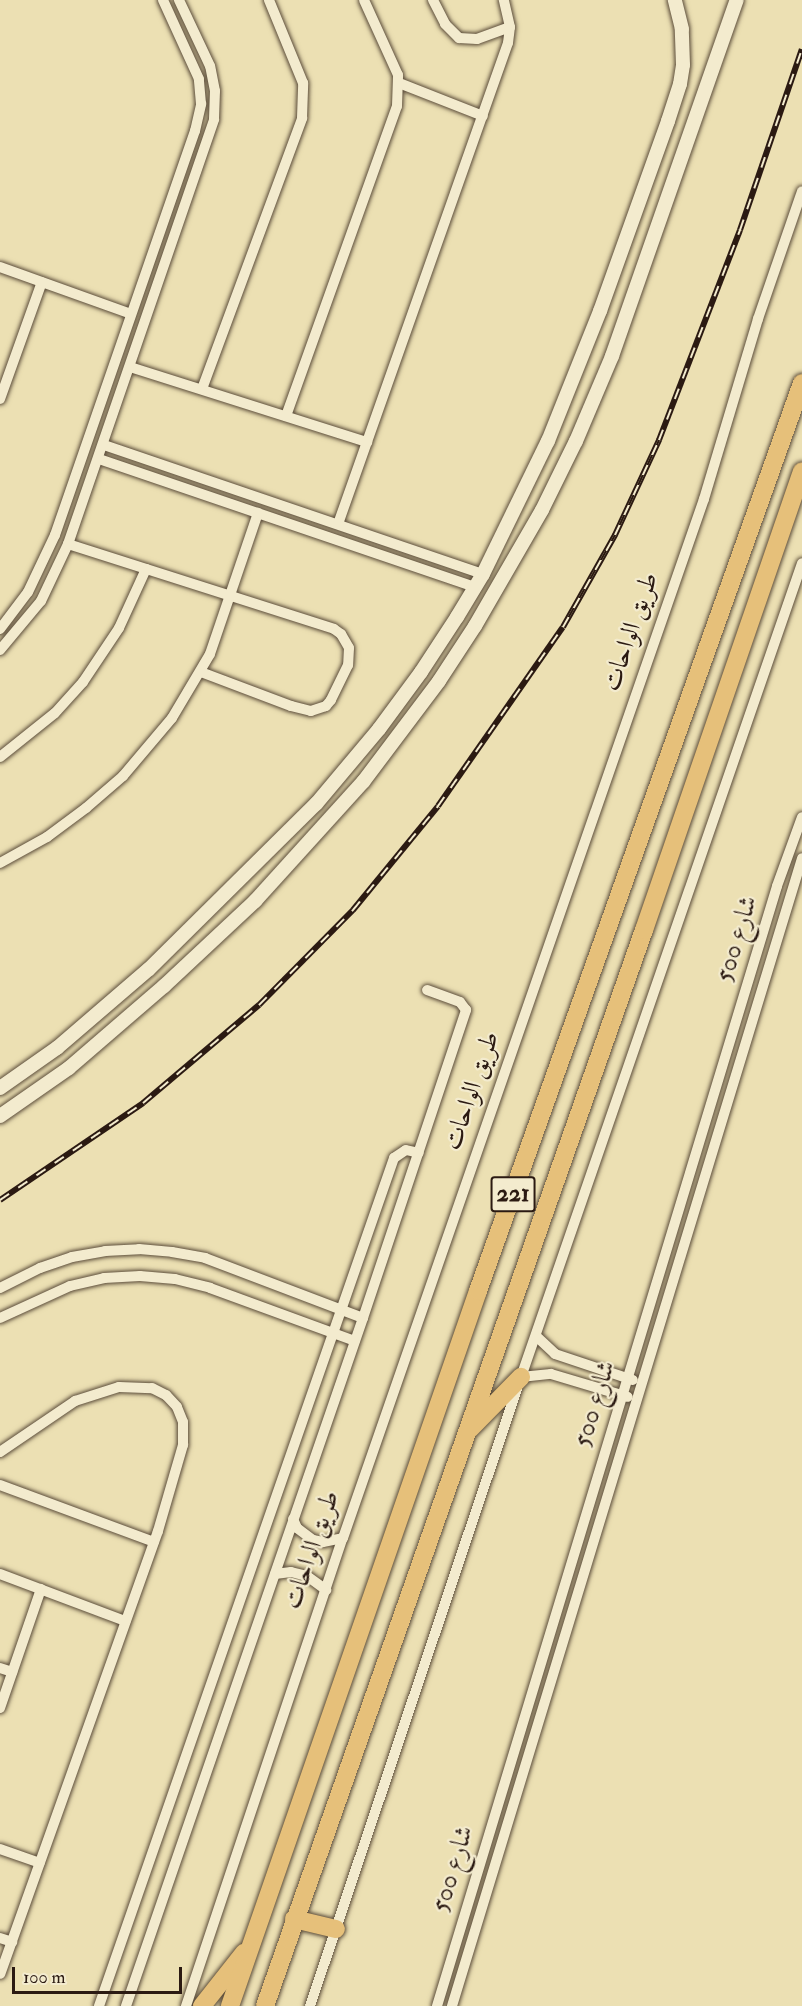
<!DOCTYPE html>
<html>
<head>
<meta charset="utf-8">
<style>
	body { margin:0 }
	#map { position:relative; width:802px; height:2006px; overflow:hidden; background:#ece0b3; font-family:"IM FELL Double Pica",Amiri,serif }
	div>[style] { position:absolute }
	.roads { filter:drop-shadow(0 0 2px #5b4c3a) drop-shadow(0 0 2px #5b4c3a) }
	.street>* { height:10px; margin:-5px; padding:0 5px; transform-origin:5px; border-radius:5px; background:#f3ebce }
	.secondary>* { height:14px; margin:-7px; padding:0 7px; transform-origin:7px; border-radius:7px; background:#f3ebce }
	.highway>* { height:18px; margin:-9px; padding:0 9px; transform-origin:9px; border-radius:9px; background:#e6c07a }
	.rail>* { height:6px; margin-top:-3px; transform-origin:0; background:repeating-linear-gradient(90deg,#f3ebce 0 11px,#2b1a12 0 22px); box-sizing:border-box; border-block:2px solid #2b1a12 }
	span { translate:-50% -50%; white-space:nowrap; text-align:center; line-height:1.15; -webkit-text-stroke:4.5px #f3ebce; paint-order:stroke }
	.shield-label span { padding:2px 4px; background:#f3ebce; border:2px solid; border-radius:4px; -webkit-text-stroke-width:0 }
	.shield-label { font-size:24px; color:#2b1a12; font-weight:700 }
	.street-label { font-size:26px; color:#2b1a12 }
	.scale { position:absolute; left:12px; top:1967px; width:170px; height:27px; box-sizing:border-box; border:3px solid #2b1a12; border-top:0; padding-left:8px; font-size:18px; line-height:21px; white-space:nowrap; color:#2b1a12; -webkit-text-stroke:4px #f3ebce; paint-order:stroke }
</style>
</head>
<body>
<div id="map">
	<div class="roads">
		<div class="street">
			<div style="left:433px;top:0;width:27px;rotate:63deg"></div>
			<div style="left:445px;top:24px;width:20px;rotate:45deg"></div>
			<div style="left:459px;top:38px;width:18px;rotate:3deg"></div>
			<div style="left:477px;top:39px;width:35px;rotate:-20deg"></div>
			<div style="left:399px;top:83px;width:90px;rotate:21.4deg"></div>
			<div style="left:0;top:267px;width:139px;rotate:19.7deg"></div>
			<div style="left:130px;top:367px;width:249px;rotate:17.6deg"></div>
			<div style="left:202px;top:389px;width:289px;rotate:-69.7deg"></div>
			<div style="left:302px;top:118px;width:35px;rotate:-88deg"></div>
			<div style="left:303px;top:83px;width:90px;rotate:-112.3deg"></div>
			<div style="left:0;top:399px;width:124px;rotate:-70.3deg"></div>
			<div style="left:286px;top:416px;width:329px;rotate:-70.3deg"></div>
			<div style="left:397px;top:106px;width:31px;rotate:-88deg"></div>
			<div style="left:398px;top:75px;width:82px;rotate:-114.4deg"></div>
			<div style="left:104px;top:445px;width:400px;rotate:18.8deg"></div>
			<div style="left:99px;top:459px;width:397px;rotate:18.8deg"></div>
			<div style="left:338px;top:524px;width:510px;rotate:-70.54deg"></div>
			<div style="left:508px;top:43px;width:16px;rotate:-83deg"></div>
			<div style="left:510px;top:27px;width:28px;rotate:-103deg"></div>
			<div style="left:68px;top:544px;width:279px;rotate:17.7deg"></div>
			<div style="left:334px;top:629px;width:9px;rotate:36deg"></div>
			<div style="left:341px;top:634px;width:16px;rotate:60deg"></div>
			<div style="left:349px;top:648px;width:17px;rotate:93deg"></div>
			<div style="left:348px;top:665px;width:39px;rotate:116deg"></div>
			<div style="left:331px;top:700px;width:8px;rotate:130deg"></div>
			<div style="left:326px;top:706px;width:16px;rotate:162deg"></div>
			<div style="left:311px;top:711px;width:21px;rotate:-166deg"></div>
			<div style="left:291px;top:706px;width:96px;rotate:-159.3deg"></div>
			<div style="left:0;top:629px;width:46px;rotate:-52.9deg"></div>
			<div style="left:28px;top:592px;width:63px;rotate:-64.7deg"></div>
			<div style="left:55px;top:535px;width:428px;rotate:-70.9deg"></div>
			<div style="left:195px;top:131px;width:28px;rotate:-77deg"></div>
			<div style="left:201px;top:104px;width:25px;rotate:-95deg"></div>
			<div style="left:199px;top:79px;width:87px;rotate:-114.5deg"></div>
			<div style="left:0;top:650px;width:64px;rotate:-50.1deg"></div>
			<div style="left:41px;top:601px;width:63px;rotate:-64.7deg"></div>
			<div style="left:68px;top:544px;width:449px;rotate:-71deg"></div>
			<div style="left:214px;top:119px;width:28px;rotate:-88deg"></div>
			<div style="left:215px;top:91px;width:25px;rotate:-101deg"></div>
			<div style="left:210px;top:66px;width:73px;rotate:-115.2deg"></div>
			<div style="left:0;top:757px;width:70px;rotate:-38.7deg"></div>
			<div style="left:55px;top:713px;width:42px;rotate:-47.9deg"></div>
			<div style="left:83px;top:682px;width:65px;rotate:-56.3deg"></div>
			<div style="left:119px;top:628px;width:65px;rotate:-65.4deg"></div>
			<div style="left:0;top:863px;width:54px;rotate:-29deg"></div>
			<div style="left:47px;top:837px;width:49px;rotate:-36.6deg"></div>
			<div style="left:86px;top:808px;width:49px;rotate:-40.9deg"></div>
			<div style="left:123px;top:776px;width:76px;rotate:-49.8deg"></div>
			<div style="left:172px;top:718px;width:74px;rotate:-59.3deg"></div>
			<div style="left:210px;top:654px;width:149px;rotate:-71.2deg"></div>
			<div style="left:0;top:1288px;width:45px;rotate:-26.6deg"></div>
			<div style="left:40px;top:1268px;width:34px;rotate:-19deg"></div>
			<div style="left:72px;top:1257px;width:34px;rotate:-10deg"></div>
			<div style="left:105px;top:1251px;width:34px;rotate:-3deg"></div>
			<div style="left:139px;top:1249px;width:33px;rotate:5deg"></div>
			<div style="left:172px;top:1252px;width:34px;rotate:10deg"></div>
			<div style="left:205px;top:1258px;width:169px;rotate:20.8deg"></div>
			<div style="left:0;top:1318px;width:77px;rotate:-24.6deg"></div>
			<div style="left:70px;top:1286px;width:35px;rotate:-13deg"></div>
			<div style="left:104px;top:1278px;width:36px;rotate:-3deg"></div>
			<div style="left:140px;top:1276px;width:35px;rotate:5deg"></div>
			<div style="left:175px;top:1279px;width:36px;rotate:14deg"></div>
			<div style="left:210px;top:1288px;width:154px;rotate:20.1deg"></div>
			<div style="left:536px;top:1336px;width:26px;rotate:43deg"></div>
			<div style="left:555px;top:1354px;width:82px;rotate:18.4deg"></div>
			<div style="left:521px;top:1377px;width:30px;rotate:-6deg"></div>
			<div style="left:551px;top:1374px;width:80px;rotate:16.6deg"></div>
			<div style="left:0;top:1452px;width:91px;rotate:-34.2deg"></div>
			<div style="left:75px;top:1401px;width:46px;rotate:-17.7deg"></div>
			<div style="left:119px;top:1387px;width:33px;rotate:2deg"></div>
			<div style="left:152px;top:1388px;width:16px;rotate:27deg"></div>
			<div style="left:166px;top:1395px;width:16px;rotate:47deg"></div>
			<div style="left:177px;top:1407px;width:16px;rotate:68deg"></div>
			<div style="left:183px;top:1422px;width:23px;rotate:90deg"></div>
			<div style="left:183px;top:1445px;width:90px;rotate:106.2deg"></div>
			<div style="left:158px;top:1531px;width:470px;rotate:109.6deg"></div>
			<div style="left:0;top:1485px;width:164px;rotate:20.3deg"></div>
			<div style="left:293px;top:1519px;width:10px;rotate:66deg"></div>
			<div style="left:297px;top:1528px;width:20px;rotate:37deg"></div>
			<div style="left:313px;top:1540px;width:10px;rotate:11deg"></div>
			<div style="left:323px;top:1542px;width:20px;rotate:-11deg"></div>
			<div style="left:0;top:1574px;width:134px;rotate:20.6deg"></div>
			<div style="left:275px;top:1574px;width:16px;rotate:-7deg"></div>
			<div style="left:291px;top:1572px;width:16px;rotate:14deg"></div>
			<div style="left:307px;top:1576px;width:24px;rotate:36deg"></div>
			<div style="left:0;top:1668px;width:13px;rotate:18deg"></div>
			<div style="left:0;top:1708px;width:126px;rotate:-71deg"></div>
			<div style="left:0;top:1849px;width:42px;rotate:19.3deg"></div>
			<div style="left:0;top:1938px;width:13px;rotate:18deg"></div>
			<div style="left:99px;top:2006px;width:898px;rotate:-70.82deg"></div>
			<div style="left:394px;top:1158px;width:14px;rotate:-34deg"></div>
			<div style="left:406px;top:1150px;width:13px;rotate:13deg"></div>
			<div style="left:126px;top:2006px;width:728px;rotate:-70.99deg"></div>
			<div style="left:363px;top:1318px;width:325px;rotate:-71.5deg"></div>
			<div style="left:466px;top:1010px;width:10px;rotate:-127deg"></div>
			<div style="left:460px;top:1002px;width:35px;rotate:-160deg"></div>
			<div style="left:186px;top:2006px;width:494px;rotate:-71.5deg"></div>
			<div style="left:343px;top:1538px;width:1100px;rotate:-70.84deg"></div>
			<div style="left:704px;top:499px;width:188px;rotate:-73.3deg"></div>
			<div style="left:758px;top:319px;width:135px;rotate:-71deg"></div>
			<div style="left:310px;top:2006px;width:663px;rotate:-71.46deg"></div>
			<div style="left:521px;top:1377px;width:861px;rotate:-70.95deg"></div>
			<div style="left:437px;top:2006px;width:1170px;rotate:-73.11deg"></div>
			<div style="left:777px;top:886px;width:73px;rotate:-70.1deg"></div>
			<div style="left:452px;top:2006px;width:1200px;rotate:-73.04deg"></div>
		</div>
		<div class="secondary">
			<div style="left:0;top:1088px;width:70px;rotate:-35.1deg"></div>
			<div style="left:57px;top:1048px;width:121px;rotate:-40.7deg"></div>
			<div style="left:149px;top:969px;width:235px;rotate:-44.7deg"></div>
			<div style="left:316px;top:804px;width:98px;rotate:-50deg"></div>
			<div style="left:379px;top:729px;width:71px;rotate:-53.6deg"></div>
			<div style="left:421px;top:672px;width:66px;rotate:-56.8deg"></div>
			<div style="left:457px;top:617px;width:50px;rotate:-58.8deg"></div>
			<div style="left:483px;top:574px;width:148px;rotate:-64deg"></div>
			<div style="left:548px;top:441px;width:140px;rotate:-68.2deg"></div>
			<div style="left:600px;top:311px;width:202px;rotate:-70.3deg"></div>
			<div style="left:668px;top:121px;width:39px;rotate:-72deg"></div>
			<div style="left:680px;top:84px;width:19px;rotate:-81deg"></div>
			<div style="left:683px;top:65px;width:36px;rotate:-92deg"></div>
			<div style="left:682px;top:29px;width:30px;rotate:-104deg"></div>
			<div style="left:0;top:1116px;width:84px;rotate:-34.8deg"></div>
			<div style="left:69px;top:1068px;width:125px;rotate:-40.8deg"></div>
			<div style="left:164px;top:986px;width:125px;rotate:-43deg"></div>
			<div style="left:255px;top:901px;width:161px;rotate:-47.8deg"></div>
			<div style="left:363px;top:782px;width:126px;rotate:-53deg"></div>
			<div style="left:439px;top:681px;width:66px;rotate:-56.8deg"></div>
			<div style="left:475px;top:626px;width:134px;rotate:-60deg"></div>
			<div style="left:542px;top:510px;width:77px;rotate:-63.8deg"></div>
			<div style="left:576px;top:441px;width:92px;rotate:-67deg"></div>
			<div style="left:612px;top:356px;width:377px;rotate:-70.7deg"></div>
		</div>
		<div class="highway">
			<div style="left:470px;top:1429px;width:73px;rotate:-45.6deg"></div>
			<div style="left:294px;top:1919px;width:43px;rotate:13.4deg"></div>
			<div style="left:202px;top:2006px;width:68px;rotate:-51.6deg"></div>
			<div style="left:230px;top:2006px;width:757px;rotate:-70.87deg"></div>
			<div style="left:478px;top:1291px;width:964px;rotate:-70.36deg"></div>
			<div style="left:265px;top:2006px;width:1141px;rotate:-70.6deg"></div>
			<div style="left:644px;top:930px;width:485px;rotate:-71deg"></div>
		</div>
	</div>
	<div class="rail">
		<div style="left:0;top:1200px;width:173px;rotate:-34.1deg"></div>
		<div style="left:143px;top:1103px;width:152px;rotate:-40.2deg"></div>
		<div style="left:259px;top:1005px;width:134px;rotate:-45.3deg"></div>
		<div style="left:353px;top:910px;width:134px;rotate:-50.7deg"></div>
		<div style="left:438px;top:806px;width:218px;rotate:-55.1deg"></div>
		<div style="left:563px;top:627px;width:106px;rotate:-60.5deg"></div>
		<div style="left:615px;top:535px;width:105px;rotate:-65.1deg"></div>
		<div style="left:659px;top:440px;width:225px;rotate:-68.9deg"></div>
		<div style="left:740px;top:230px;width:191px;rotate:-71.1deg"></div>
	</div>
	<div class="shield-label">
		<span style="left:513px;top:1194px">221</span>
	</div>
	<div class="street-label">
		<span style="left:631px;top:632px;rotate:-71deg">طريق الواحات</span>
		<span style="left:737px;top:939px;rotate:-73deg">شارع 500</span>
		<span style="left:472px;top:1091px;rotate:-71deg">طريق الواحات</span>
		<span style="left:595px;top:1404px;rotate:-73deg">شارع 500</span>
		<span style="left:312px;top:1550px;rotate:-71deg">طريق الواحات</span>
		<span style="left:453px;top:1869px;rotate:-73deg">شارع 500</span>
	</div>
	<div class="scale">100 m</div>
</div>
</body>
</html>
